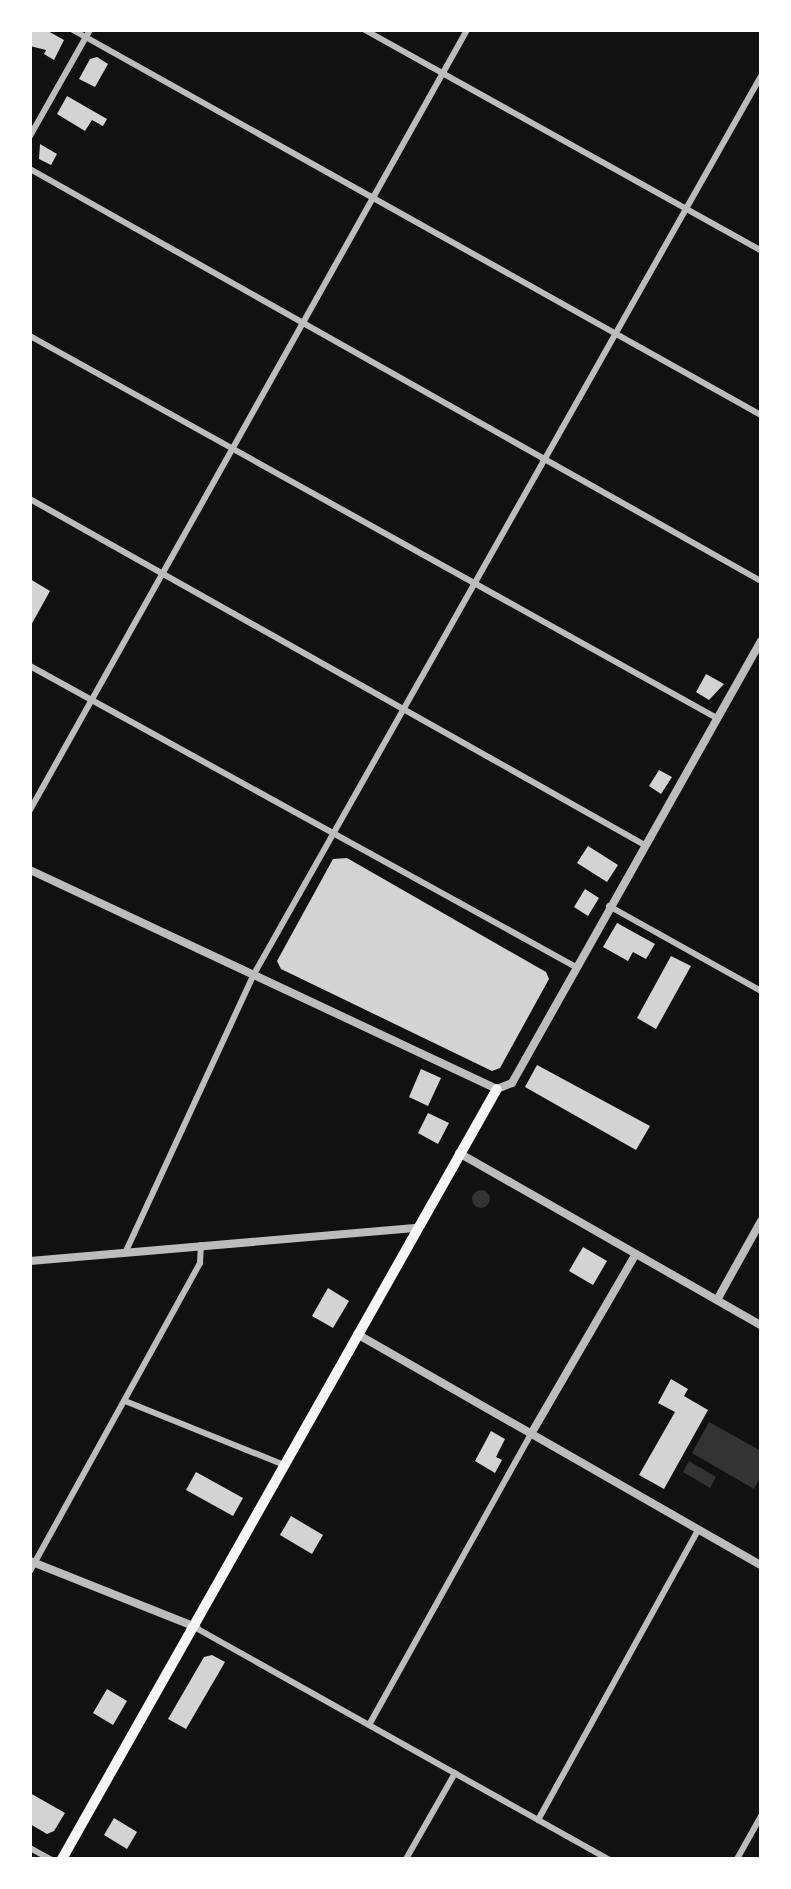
<!DOCTYPE html>
<html>
<head>
<meta charset="utf-8">
<style>
	body { margin:0 }
	#map { position:relative; width:791px; height:1889px; overflow:hidden; background:#111; font-family:Overpass,sans-serif }
	div>[style] { position:absolute }
	.water>* { inset:0; background:#333 }
	.round { border-radius:50% }
	.building>* { inset:0; background:#d3d3d3 }
	.minor>* { height:6px; margin:-3px; padding:0 3px; transform-origin:3px; border-radius:3px; background:#bcbcbc }
	.tertiary>* { height:8px; margin:-4px; padding:0 4px; transform-origin:4px; border-radius:4px; background:#bcbcbc }
	.secondary>* { height:10px; margin:-5px; padding:0 5px; transform-origin:5px; border-radius:5px; background:#f5f5f5 }
	span { translate:-50% -50%; white-space:nowrap; text-align:center; line-height:1.15; -webkit-text-stroke:6px #fff; paint-order:stroke }
	.frame { position:absolute; inset:0; border:32px solid #fff; pointer-events:none }
</style>
</head>
<body>
<div id="map">
	<div class="water">
		<div class="round" style="left:472px;top:1190px;width:18px;height:18px"></div>
		<div style="clip-path:polygon(709px 1422px,761px 1451px,761px 1476px,754px 1489px,692px 1453px)"></div>
		<div style="clip-path:polygon(689px 1461px,716px 1477px,710px 1488px,683px 1472px)"></div>
	</div>
	<div class="building">
		<div style="clip-path:polygon(30px 30px,46px 30px,64px 40px,54px 60px,44px 54px,46px 50px,30px 46px)"></div>
		<div style="clip-path:polygon(97px 57px,108px 64px,95px 87px,79px 79px,90px 59px)"></div>
		<div style="clip-path:polygon(67px 96px,107px 119px,103px 126px,92px 120px,85px 131px,57px 114px)"></div>
		<div style="clip-path:polygon(40px 144px,57px 154px,51px 165px,39px 159px)"></div>
		<div style="clip-path:polygon(30px 579px,50px 591px,30px 627px)"></div>
		<div style="clip-path:polygon(706px 674px,724px 684px,709px 700px,696px 692px)"></div>
		<div style="clip-path:polygon(659px 770px,672px 777px,661px 794px,649px 786px)"></div>
		<div style="clip-path:polygon(588px 846px,618px 865px,607px 882px,577px 863px)"></div>
		<div style="clip-path:polygon(347px 858px,546px 972px,549px 979px,500px 1068px,492px 1071px,281px 969px,277px 961px,333px 859px)"></div>
		<div style="clip-path:polygon(585px 889px,599px 898px,588px 916px,574px 907px)"></div>
		<div style="clip-path:polygon(617px 923px,655px 944px,646px 959px,633px 952px,628px 961px,603px 947px)"></div>
		<div style="clip-path:polygon(671px 956px,691px 966px,656px 1029px,637px 1018px)"></div>
		<div style="clip-path:polygon(537px 1065px,650px 1126px,636px 1150px,525px 1087px)"></div>
		<div style="clip-path:polygon(421px 1069px,441px 1078px,428px 1106px,409px 1097px)"></div>
		<div style="clip-path:polygon(428px 1113px,449px 1123px,438px 1144px,418px 1133px)"></div>
		<div style="clip-path:polygon(583px 1247px,607px 1261px,593px 1285px,569px 1271px)"></div>
		<div style="clip-path:polygon(328px 1288px,349px 1301px,333px 1328px,312px 1316px)"></div>
		<div style="clip-path:polygon(671px 1379px,688px 1389px,684px 1396px,708px 1410px,664px 1489px,639px 1475px,675px 1412px,658px 1403px)"></div>
		<div style="clip-path:polygon(491px 1431px,505px 1439px,496px 1457px,502px 1460px,495px 1473px,475px 1461px)"></div>
		<div style="clip-path:polygon(196px 1472px,243px 1498px,233px 1516px,186px 1490px)"></div>
		<div style="clip-path:polygon(291px 1516px,323px 1535px,312px 1554px,280px 1535px)"></div>
		<div style="clip-path:polygon(212px 1655px,225px 1662px,186px 1729px,168px 1719px,204px 1657px)"></div>
		<div style="clip-path:polygon(107px 1689px,127px 1701px,113px 1725px,93px 1713px)"></div>
		<div style="clip-path:polygon(30px 1793px,65px 1813px,54px 1831px,47px 1834px,30px 1824px)"></div>
		<div style="clip-path:polygon(114px 1818px,137px 1832px,127px 1849px,104px 1835px)"></div>
	</div>
	<div class="minor">
		<div style="left:73px;top:30px;width:788px;rotate:29.23deg"></div>
		<div style="left:365px;top:30px;width:453px;rotate:29.1deg"></div>
		<div style="left:30px;top:136px;width:122px;rotate:-60.5deg"></div>
		<div style="left:30px;top:169px;width:839px;rotate:29.41deg"></div>
		<div style="left:30px;top:336px;width:786px;rotate:29.08deg"></div>
		<div style="left:30px;top:499px;width:703px;rotate:29.37deg"></div>
		<div style="left:30px;top:666px;width:623px;rotate:28.87deg"></div>
		<div style="left:30px;top:810px;width:894px;rotate:-60.74deg"></div>
		<div style="left:609px;top:906px;width:174px;rotate:29.2deg"></div>
		<div style="left:126px;top:1251px;width:305px;rotate:-65.2deg"></div>
		<div style="left:254px;top:974px;width:1031px;rotate:-60.55deg"></div>
		<div style="left:125px;top:1401px;width:171px;rotate:21.9deg"></div>
		<div style="left:30px;top:1571px;width:352px;rotate:-61.1deg"></div>
		<div style="left:200px;top:1263px;width:18px;rotate:-87deg"></div>
		<div style="left:196px;top:1628px;width:472px;rotate:29.3deg"></div>
		<div style="left:369px;top:1725px;width:333px;rotate:-60.9deg"></div>
		<div style="left:538px;top:1820px;width:331px;rotate:-61.1deg"></div>
		<div style="left:30px;top:1848px;width:23px;rotate:29deg"></div>
		<div style="left:406px;top:1859px;width:99px;rotate:-60.3deg"></div>
		<div style="left:737px;top:1859px;width:49px;rotate:-60.8deg"></div>
	</div>
	<div class="tertiary">
		<div style="left:30px;top:870px;width:516px;rotate:25.12deg"></div>
		<div style="left:497px;top:1089px;width:16px;rotate:-22deg"></div>
		<div style="left:512px;top:1083px;width:507px;rotate:-60.61deg"></div>
		<div style="left:459px;top:1153px;width:348px;rotate:29.7deg"></div>
		<div style="left:30px;top:1261px;width:389px;rotate:-4.9deg"></div>
		<div style="left:717px;top:1300px;width:90px;rotate:-60.9deg"></div>
		<div style="left:357px;top:1334px;width:465px;rotate:29.8deg"></div>
		<div style="left:531px;top:1434px;width:207px;rotate:-59.8deg"></div>
		<div style="left:30px;top:1561px;width:179px;rotate:21.7deg"></div>
	</div>
	<div class="secondary">
		<div style="left:62px;top:1859px;width:884px;rotate:-60.54deg"></div>
	</div>
	<div class="frame"></div>
</div>
</body>
</html>
